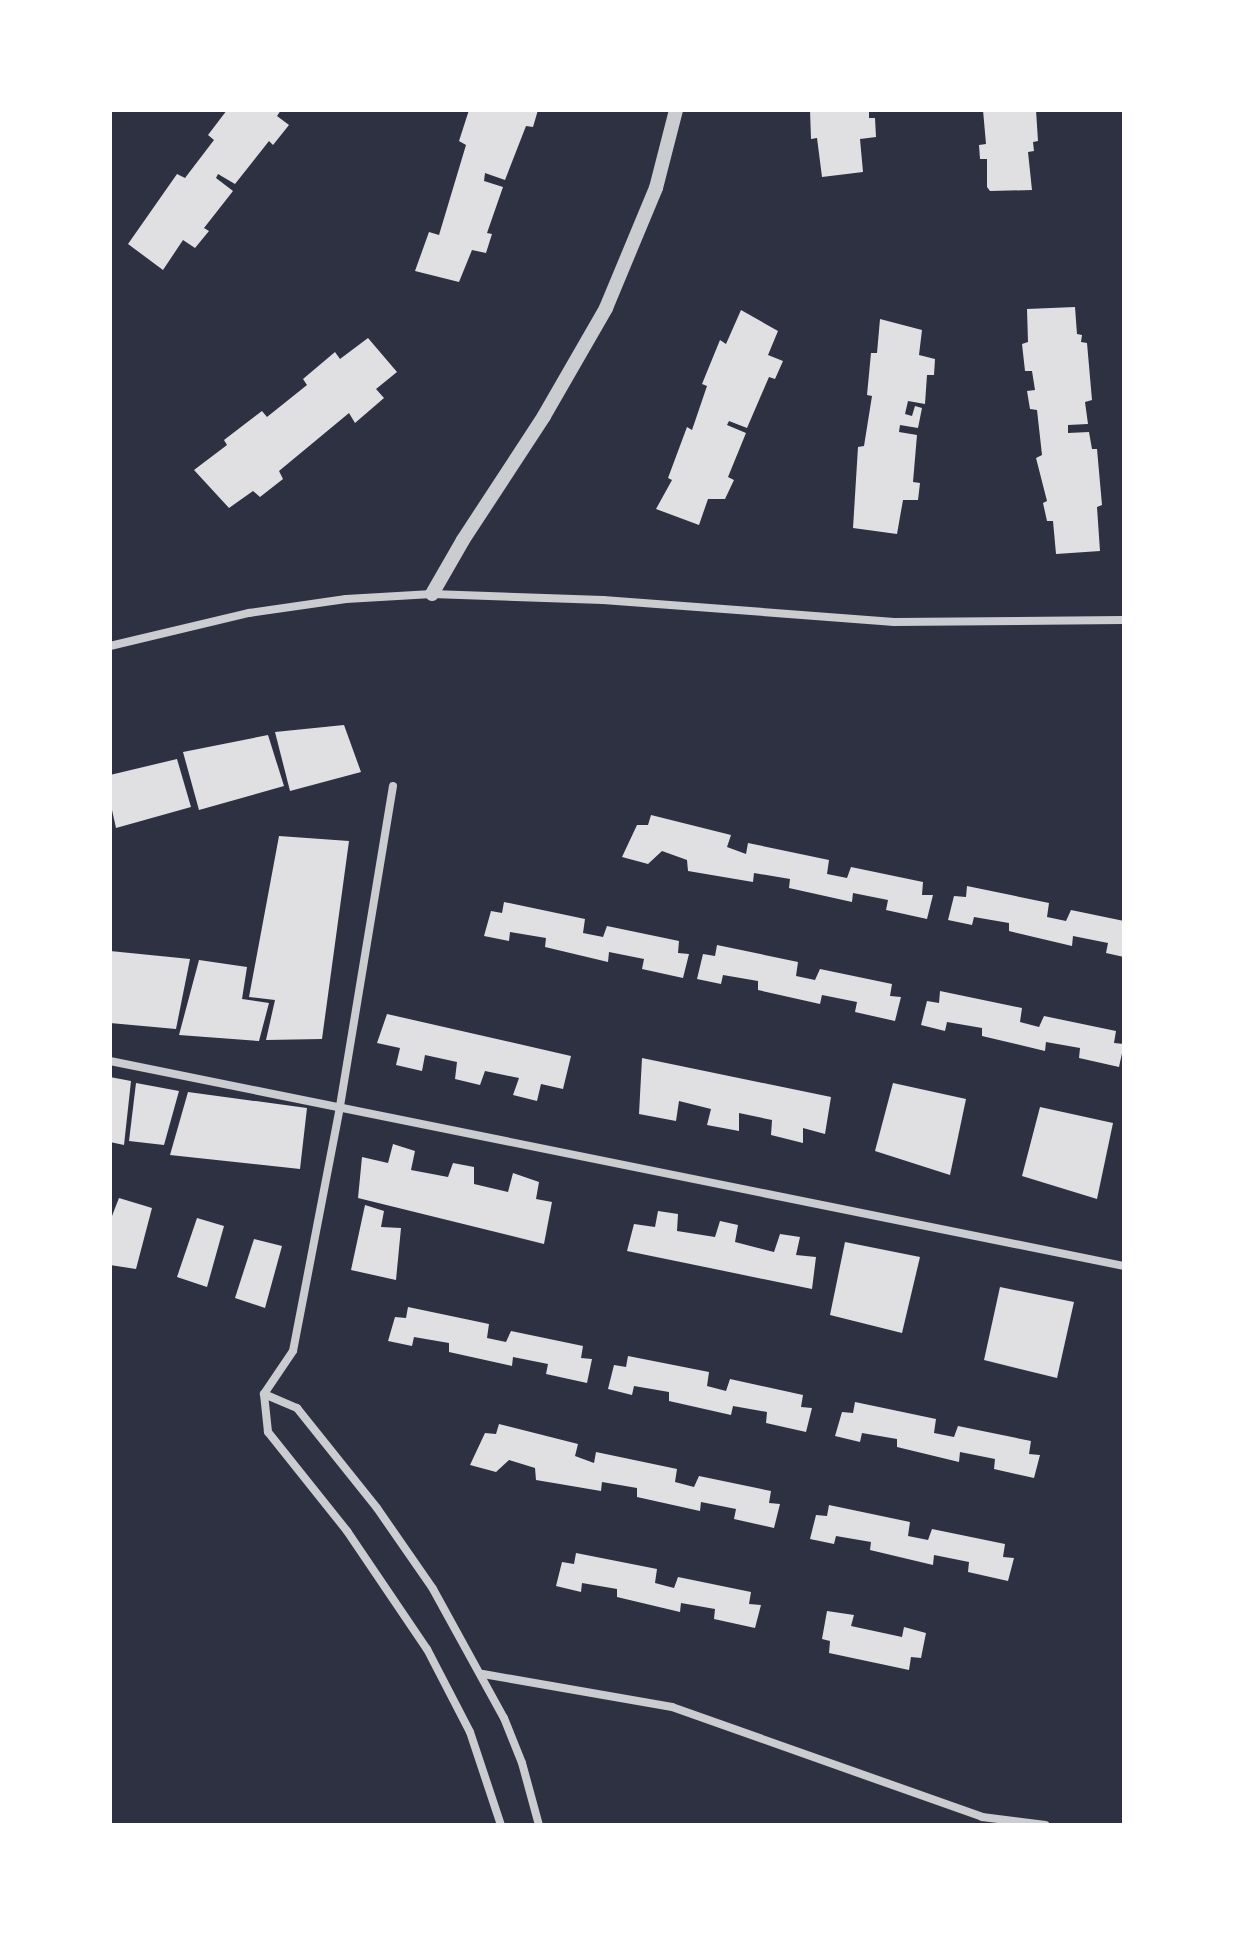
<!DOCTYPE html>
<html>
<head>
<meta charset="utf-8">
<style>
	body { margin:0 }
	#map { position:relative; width:1234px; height:1935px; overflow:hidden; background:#2d3142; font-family:"Titillium Web",sans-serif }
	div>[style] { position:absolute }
	.building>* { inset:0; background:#e0e0e3 }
	.minor>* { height:8px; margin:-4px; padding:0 4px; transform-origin:4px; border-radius:4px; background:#caccd0 }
	.tertiary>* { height:14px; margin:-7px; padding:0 7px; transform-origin:7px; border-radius:7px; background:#caccd0 }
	span { translate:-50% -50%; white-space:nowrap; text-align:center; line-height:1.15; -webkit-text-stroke:7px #fff; paint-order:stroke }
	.frame { position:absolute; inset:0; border:112px solid #fff; pointer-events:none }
</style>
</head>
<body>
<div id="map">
	<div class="building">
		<div style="clip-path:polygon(227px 110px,281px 110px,277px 116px,289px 125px,273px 145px,269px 141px,235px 184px,218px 174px,216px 178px,233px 191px,204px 228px,209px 231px,195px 248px,183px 240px,163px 270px,128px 244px,177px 174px,185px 178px,214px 140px,208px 135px)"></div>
		<div style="clip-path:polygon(469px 110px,538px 110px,533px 127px,526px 126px,505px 180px,485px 173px,484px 181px,503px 187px,487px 233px,492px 234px,486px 253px,472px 250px,459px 282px,415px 271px,429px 232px,439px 235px,466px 145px,459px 141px)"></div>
		<div style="clip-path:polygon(810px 110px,869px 110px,869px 118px,875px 118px,876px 137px,860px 139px,863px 172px,822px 177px,817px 138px,811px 139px)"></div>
		<div style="clip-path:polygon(983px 110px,1036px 110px,1038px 141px,1033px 142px,1034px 151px,1028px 152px,1032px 190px,990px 191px,987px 187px,987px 159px,980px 159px,979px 145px,986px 144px)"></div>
		<div style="clip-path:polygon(1075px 307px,1077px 334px,1082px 335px,1081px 342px,1087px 343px,1092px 400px,1085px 402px,1088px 424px,1068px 425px,1068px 433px,1089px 432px,1092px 449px,1097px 449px,1102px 505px,1097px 507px,1100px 551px,1056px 554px,1053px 521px,1047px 521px,1043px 503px,1047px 501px,1036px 458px,1042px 455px,1037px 410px,1030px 409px,1027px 391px,1035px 390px,1032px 371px,1025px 371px,1022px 344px,1028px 342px,1027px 309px)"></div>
		<div style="clip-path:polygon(741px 310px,778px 331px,768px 355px,783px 361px,775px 379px,769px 377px,747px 428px,729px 421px,727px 425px,746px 433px,728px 477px,734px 480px,725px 499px,708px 499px,699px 525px,656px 509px,672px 480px,668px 478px,687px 427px,692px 430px,707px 386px,702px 384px,720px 340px,726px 344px)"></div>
		<div style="clip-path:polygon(880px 319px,922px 330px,919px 355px,935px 359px,934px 375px,927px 375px,925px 404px,908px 401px,905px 414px,912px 416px,915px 406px,922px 408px,918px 428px,900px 425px,899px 432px,917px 435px,913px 482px,920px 483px,918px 500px,903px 500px,897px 534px,853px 528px,858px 447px,864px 446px,872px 396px,867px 395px,871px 353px,877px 353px)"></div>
		<div style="clip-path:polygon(368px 338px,397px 372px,376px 389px,384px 398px,355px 423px,349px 413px,279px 471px,283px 479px,260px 497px,253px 491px,229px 508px,194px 470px,227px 445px,224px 440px,262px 411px,267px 417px,307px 385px,303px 379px,335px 352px,340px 359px)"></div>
		<div style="clip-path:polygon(344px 725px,361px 772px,290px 791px,275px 732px)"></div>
		<div style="clip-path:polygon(268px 735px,284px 786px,199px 810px,183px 752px)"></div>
		<div style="clip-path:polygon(177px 759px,191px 807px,116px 828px,110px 801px,110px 775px)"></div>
		<div style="clip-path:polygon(651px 815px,731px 835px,727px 847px,746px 854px,748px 843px,829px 860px,827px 874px,847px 878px,851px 867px,923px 882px,922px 895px,933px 895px,927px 919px,886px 910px,888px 900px,853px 893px,852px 902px,789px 888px,790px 879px,754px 873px,753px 882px,688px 871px,687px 860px,662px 851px,648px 864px,622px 857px,637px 825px,648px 825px)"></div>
		<div style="clip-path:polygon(279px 836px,349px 841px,322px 1039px,266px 1040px,275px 1000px,249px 997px)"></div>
		<div style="clip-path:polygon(967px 886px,1049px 903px,1047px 917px,1066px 921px,1071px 910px,1124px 921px,1124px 957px,1106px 953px,1108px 943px,1073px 936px,1072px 946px,1009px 931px,1009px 923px,974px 917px,972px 925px,948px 920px,954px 896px,966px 897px)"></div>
		<div style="clip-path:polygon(504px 902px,585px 919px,583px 933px,603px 937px,607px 926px,679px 941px,678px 953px,689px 954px,683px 978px,642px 969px,644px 959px,609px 952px,608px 962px,545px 947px,546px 938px,510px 932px,509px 941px,484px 936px,491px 911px,502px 913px)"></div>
		<div style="clip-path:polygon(717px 945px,798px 962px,796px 976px,815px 980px,820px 969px,892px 984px,890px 996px,901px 997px,895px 1021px,855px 1012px,857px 1002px,822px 995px,820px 1004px,758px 990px,758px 981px,723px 975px,721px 984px,697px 979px,703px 954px,715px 956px)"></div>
		<div style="clip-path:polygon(110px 951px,190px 959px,176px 1029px,110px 1023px)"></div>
		<div style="clip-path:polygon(199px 960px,247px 967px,242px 999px,269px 1003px,259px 1041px,179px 1035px)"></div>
		<div style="clip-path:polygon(940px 991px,1022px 1008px,1020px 1022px,1039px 1027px,1044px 1016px,1116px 1031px,1114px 1043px,1124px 1044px,1119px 1067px,1079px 1058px,1080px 1048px,1046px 1042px,1045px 1051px,982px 1036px,982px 1028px,947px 1022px,945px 1031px,921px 1025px,927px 1001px,939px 1003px)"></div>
		<div style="clip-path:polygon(387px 1014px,571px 1056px,563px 1089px,541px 1084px,537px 1101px,513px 1095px,519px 1078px,485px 1071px,480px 1085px,455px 1079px,457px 1062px,425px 1055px,422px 1071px,396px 1065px,400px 1048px,377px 1043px)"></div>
		<div style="clip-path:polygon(642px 1058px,831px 1097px,825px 1134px,803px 1128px,803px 1143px,771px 1135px,772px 1120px,739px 1113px,739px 1131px,707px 1125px,711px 1109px,679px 1101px,676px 1121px,639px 1114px)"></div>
		<div style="clip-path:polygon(110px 1077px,131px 1081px,124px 1145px,110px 1142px)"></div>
		<div style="clip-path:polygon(136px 1083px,179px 1091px,164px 1145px,129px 1141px)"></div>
		<div style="clip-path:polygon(893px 1083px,966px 1099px,950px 1175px,875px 1151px)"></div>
		<div style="clip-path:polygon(188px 1092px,307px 1108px,300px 1169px,170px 1155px)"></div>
		<div style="clip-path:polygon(1040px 1107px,1113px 1123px,1097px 1199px,1022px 1176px)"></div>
		<div style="clip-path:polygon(393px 1144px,415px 1151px,411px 1170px,448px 1177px,453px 1163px,474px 1167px,474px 1184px,508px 1192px,513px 1173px,539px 1182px,536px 1199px,552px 1202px,544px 1244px,358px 1198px,362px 1157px,388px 1163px)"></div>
		<div style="clip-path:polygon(119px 1198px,152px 1208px,136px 1269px,110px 1265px,110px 1221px)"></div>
		<div style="clip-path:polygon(365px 1205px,384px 1211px,381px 1227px,401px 1228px,396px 1280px,351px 1270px)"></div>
		<div style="clip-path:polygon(658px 1211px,678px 1214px,677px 1231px,715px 1237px,720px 1221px,738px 1225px,735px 1242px,774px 1252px,780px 1234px,800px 1237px,796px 1255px,816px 1257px,812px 1289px,627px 1251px,634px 1224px,655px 1227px)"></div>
		<div style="clip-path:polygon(197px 1218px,224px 1226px,207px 1287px,177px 1277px)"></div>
		<div style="clip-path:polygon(254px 1239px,282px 1246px,265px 1308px,235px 1298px)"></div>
		<div style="clip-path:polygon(845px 1242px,920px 1257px,902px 1333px,830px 1315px)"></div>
		<div style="clip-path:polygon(1000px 1287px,1074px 1302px,1057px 1378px,984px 1360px)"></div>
		<div style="clip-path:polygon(408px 1307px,489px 1324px,487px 1338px,506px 1342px,511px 1331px,583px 1346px,581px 1358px,592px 1359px,587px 1383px,546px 1374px,548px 1364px,513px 1357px,512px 1366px,449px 1352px,449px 1343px,414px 1337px,412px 1346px,388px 1341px,395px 1317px,406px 1318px)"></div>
		<div style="clip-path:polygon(628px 1356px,709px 1372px,707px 1386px,726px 1391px,730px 1379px,803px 1395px,801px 1407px,812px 1408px,806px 1432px,766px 1423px,767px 1412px,733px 1406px,731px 1415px,669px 1401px,669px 1392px,634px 1386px,632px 1395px,608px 1389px,614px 1365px,626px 1367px)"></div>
		<div style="clip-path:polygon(855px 1402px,936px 1419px,934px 1433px,954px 1437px,958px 1426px,1031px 1441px,1029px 1454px,1040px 1455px,1034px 1478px,994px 1469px,995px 1459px,960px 1452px,959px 1462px,897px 1447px,897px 1439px,862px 1433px,860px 1442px,835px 1436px,842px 1412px,853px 1413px)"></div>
		<div style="clip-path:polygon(499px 1424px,578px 1444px,575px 1456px,594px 1463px,596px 1452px,677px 1469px,675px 1482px,694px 1487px,699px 1476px,771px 1491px,769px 1503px,780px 1504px,774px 1528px,734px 1519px,736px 1509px,701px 1502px,700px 1511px,637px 1497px,637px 1488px,602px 1482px,601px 1491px,536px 1480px,535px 1468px,509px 1460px,496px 1472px,470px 1465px,485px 1433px,496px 1434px)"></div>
		<div style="clip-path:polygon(829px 1505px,910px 1522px,908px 1536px,928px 1540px,932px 1529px,1005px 1544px,1003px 1557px,1014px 1558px,1008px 1581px,968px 1572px,969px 1562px,934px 1555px,933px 1565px,870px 1550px,871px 1542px,836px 1536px,834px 1544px,810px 1539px,816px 1515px,827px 1516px)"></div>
		<div style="clip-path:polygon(576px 1553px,657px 1569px,655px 1583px,674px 1588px,678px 1577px,751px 1592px,749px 1604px,761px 1605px,755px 1628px,714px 1619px,715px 1609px,681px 1603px,680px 1612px,617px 1597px,617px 1589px,582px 1583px,581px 1592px,556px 1586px,562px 1562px,574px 1564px)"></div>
		<div style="clip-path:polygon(827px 1611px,854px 1615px,851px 1626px,902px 1637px,904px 1627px,926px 1633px,921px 1658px,911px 1657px,909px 1670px,829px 1653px,830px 1641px,822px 1639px)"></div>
	</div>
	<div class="minor">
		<div style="left:110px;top:646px;width:143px;rotate:-13.4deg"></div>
		<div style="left:249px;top:613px;width:98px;rotate:-8.2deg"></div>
		<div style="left:346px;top:599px;width:86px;rotate:-3.3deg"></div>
		<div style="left:432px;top:594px;width:171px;rotate:2deg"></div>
		<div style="left:603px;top:600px;width:292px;rotate:4.3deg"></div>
		<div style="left:894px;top:622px;width:230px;rotate:-0.5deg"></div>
		<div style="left:393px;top:786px;width:325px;rotate:99.4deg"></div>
		<div style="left:340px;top:1107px;width:248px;rotate:100.9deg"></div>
		<div style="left:293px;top:1351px;width:52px;rotate:124deg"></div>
		<div style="left:264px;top:1394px;width:38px;rotate:84deg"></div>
		<div style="left:268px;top:1432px;width:127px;rotate:51.4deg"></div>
		<div style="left:347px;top:1531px;width:143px;rotate:55.9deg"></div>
		<div style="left:427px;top:1649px;width:93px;rotate:62.6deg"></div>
		<div style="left:470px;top:1732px;width:98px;rotate:71.6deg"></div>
		<div style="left:110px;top:1061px;width:1035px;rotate:11.43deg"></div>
		<div style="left:264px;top:1394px;width:36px;rotate:23deg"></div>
		<div style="left:297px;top:1408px;width:128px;rotate:51.3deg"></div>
		<div style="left:377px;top:1508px;width:98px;rotate:55.3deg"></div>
		<div style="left:433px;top:1589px;width:147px;rotate:61.2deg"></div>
		<div style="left:504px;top:1718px;width:48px;rotate:68.2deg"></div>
		<div style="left:522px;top:1763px;width:64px;rotate:74.7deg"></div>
		<div style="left:483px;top:1674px;width:192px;rotate:9.9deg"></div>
		<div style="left:672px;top:1707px;width:329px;rotate:19.5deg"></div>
		<div style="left:982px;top:1817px;width:64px;rotate:7.2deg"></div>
	</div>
	<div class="tertiary">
		<div style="left:432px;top:594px;width:62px;rotate:-60.1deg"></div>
		<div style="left:463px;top:540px;width:148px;rotate:-56.8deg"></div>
		<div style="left:544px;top:416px;width:125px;rotate:-60.1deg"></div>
		<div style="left:606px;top:308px;width:130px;rotate:-67.4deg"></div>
		<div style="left:656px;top:188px;width:81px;rotate:-75.6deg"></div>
	</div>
	<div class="frame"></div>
</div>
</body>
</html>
